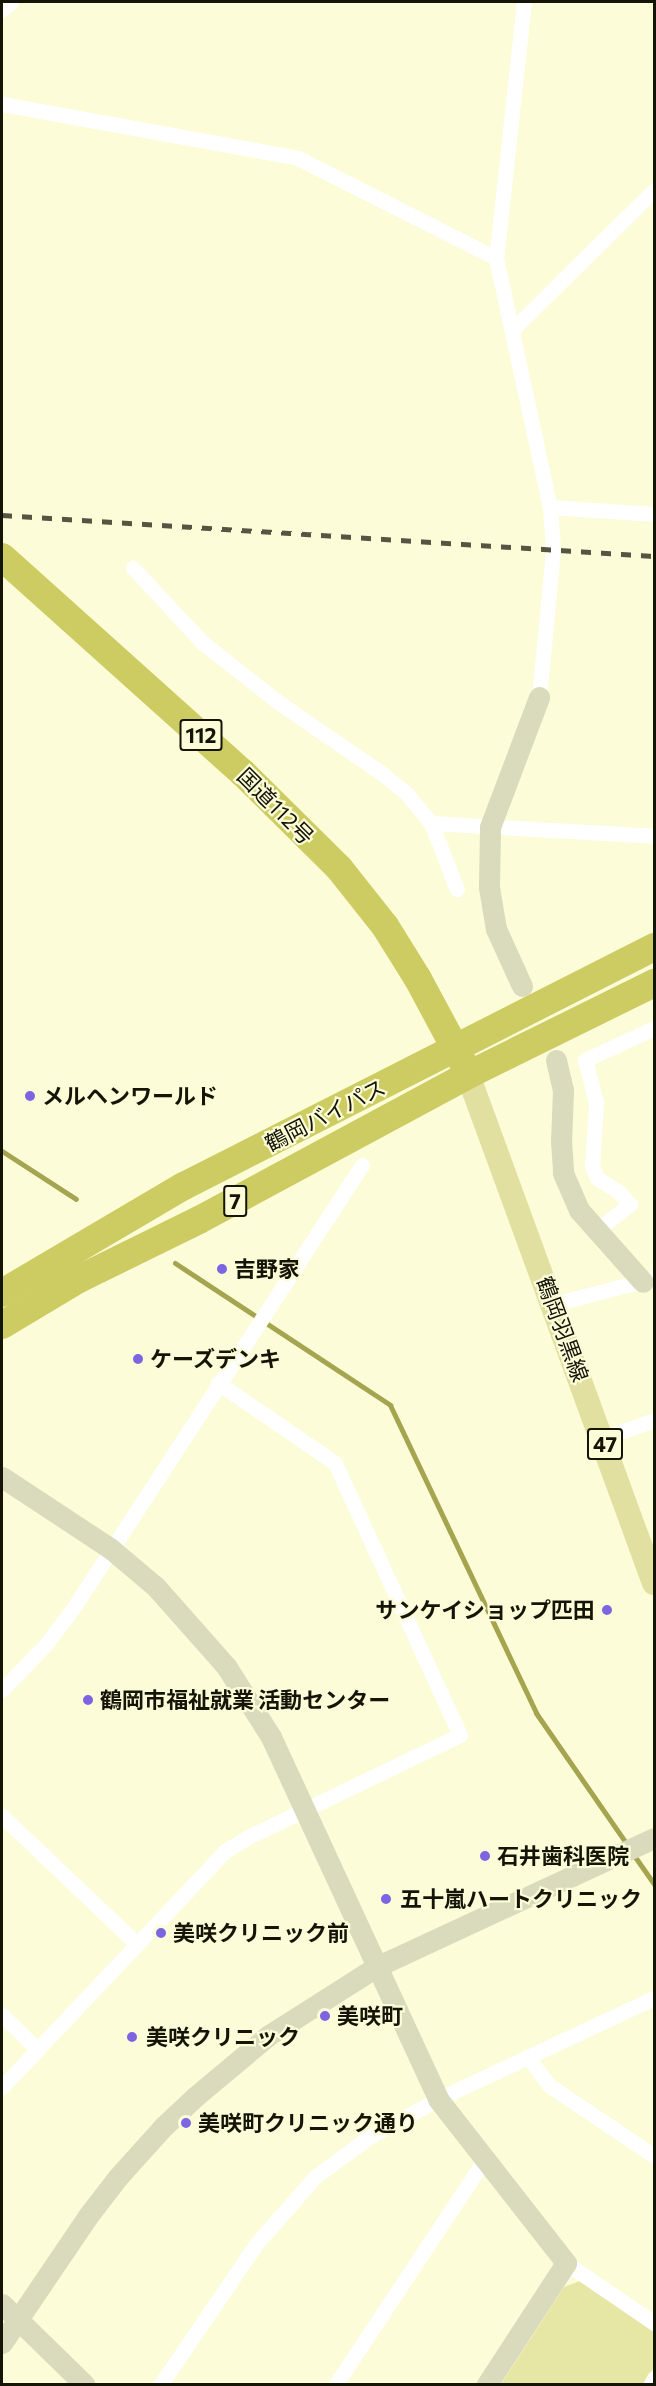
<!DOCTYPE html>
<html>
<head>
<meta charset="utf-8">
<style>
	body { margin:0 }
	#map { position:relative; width:656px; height:2386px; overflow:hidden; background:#fcfcd9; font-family:Commissioner,"Noto Sans JP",sans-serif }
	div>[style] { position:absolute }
	.green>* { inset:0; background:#e7e7a5 }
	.stream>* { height:5px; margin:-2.5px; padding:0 2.5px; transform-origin:2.5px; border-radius:2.5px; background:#a5a44f }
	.street>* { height:15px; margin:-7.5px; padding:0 7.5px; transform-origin:7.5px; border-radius:7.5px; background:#fff }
	.secondary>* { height:21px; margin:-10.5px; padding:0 10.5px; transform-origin:10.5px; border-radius:10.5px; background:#dadabc }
	.primary>* { height:24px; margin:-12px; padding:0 12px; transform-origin:12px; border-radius:12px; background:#e1e0a1 }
	.highway>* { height:28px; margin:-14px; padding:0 14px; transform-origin:14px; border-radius:14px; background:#cdcc62 }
	.rail>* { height:4.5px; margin-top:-2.25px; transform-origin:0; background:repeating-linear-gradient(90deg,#555542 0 10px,transparent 0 20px) }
	.dots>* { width:16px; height:16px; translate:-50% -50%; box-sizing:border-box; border:3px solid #fcfcd9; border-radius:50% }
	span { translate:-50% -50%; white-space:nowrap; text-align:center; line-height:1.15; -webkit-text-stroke:4.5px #fcfcd9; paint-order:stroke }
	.shield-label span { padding:2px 4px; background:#fcfcd9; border:2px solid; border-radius:4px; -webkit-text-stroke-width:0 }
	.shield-label { font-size:21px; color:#141407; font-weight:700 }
	.street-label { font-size:22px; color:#141407 }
	.poi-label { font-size:22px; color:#141407; font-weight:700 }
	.left { translate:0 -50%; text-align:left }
	.right { translate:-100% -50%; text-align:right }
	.frame { position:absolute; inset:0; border:3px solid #141407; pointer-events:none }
</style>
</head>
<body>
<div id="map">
	<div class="green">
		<div style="clip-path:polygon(580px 2281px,654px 2326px,654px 2368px,643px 2384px,501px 2384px,564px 2287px)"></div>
	</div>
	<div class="stream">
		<div style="left:2px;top:1151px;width:88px;rotate:33deg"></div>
		<div style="left:175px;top:1263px;width:258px;rotate:33.4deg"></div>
		<div style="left:390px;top:1405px;width:341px;rotate:64.6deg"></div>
		<div style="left:536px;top:1713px;width:162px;rotate:55.3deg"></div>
		<div style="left:633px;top:1854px;width:37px;rotate:55deg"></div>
	</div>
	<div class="street">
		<div style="left:524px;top:2px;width:258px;rotate:96.2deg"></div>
		<div style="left:496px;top:258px;width:255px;rotate:77.8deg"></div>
		<div style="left:550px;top:507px;width:43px;rotate:86deg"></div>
		<div style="left:553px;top:550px;width:148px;rotate:95.4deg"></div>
		<div style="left:2px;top:10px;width:12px;rotate:-42deg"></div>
		<div style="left:2px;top:104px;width:301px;rotate:10.3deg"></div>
		<div style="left:298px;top:158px;width:222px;rotate:26.8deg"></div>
		<div style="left:513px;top:329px;width:198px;rotate:-44.6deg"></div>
		<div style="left:550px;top:507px;width:104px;rotate:3.9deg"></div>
		<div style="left:133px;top:568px;width:101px;rotate:47deg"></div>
		<div style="left:202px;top:642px;width:97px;rotate:38.3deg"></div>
		<div style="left:278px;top:702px;width:124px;rotate:34.5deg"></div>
		<div style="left:380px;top:772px;width:36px;rotate:39deg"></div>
		<div style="left:408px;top:795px;width:36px;rotate:51deg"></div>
		<div style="left:431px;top:823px;width:223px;rotate:3.3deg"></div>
		<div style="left:431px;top:823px;width:71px;rotate:68.5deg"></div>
		<div style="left:597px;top:1230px;width:42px;rotate:-38.2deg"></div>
		<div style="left:630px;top:1204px;width:16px;rotate:-133deg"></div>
		<div style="left:619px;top:1192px;width:26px;rotate:-148deg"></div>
		<div style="left:597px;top:1178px;width:13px;rotate:-113deg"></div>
		<div style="left:592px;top:1166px;width:64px;rotate:-86.4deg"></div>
		<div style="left:596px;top:1102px;width:43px;rotate:-104.7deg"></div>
		<div style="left:585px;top:1060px;width:76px;rotate:-24.9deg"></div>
		<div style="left:554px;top:1304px;width:103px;rotate:-14.6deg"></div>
		<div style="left:603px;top:1438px;width:54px;rotate:-19.4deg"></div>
		<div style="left:2px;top:1690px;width:65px;rotate:-46.2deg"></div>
		<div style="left:47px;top:1643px;width:41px;rotate:-52.9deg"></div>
		<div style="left:72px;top:1610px;width:531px;rotate:-56.91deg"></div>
		<div style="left:2px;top:1816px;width:186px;rotate:43.5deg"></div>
		<div style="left:2px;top:2015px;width:49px;rotate:44.2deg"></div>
		<div style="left:529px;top:2059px;width:34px;rotate:52deg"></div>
		<div style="left:550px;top:2086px;width:125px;rotate:33.9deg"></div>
		<div style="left:2px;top:2087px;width:325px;rotate:-46.6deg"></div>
		<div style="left:225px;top:1851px;width:27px;rotate:-31deg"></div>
		<div style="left:248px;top:1837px;width:235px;rotate:-25.7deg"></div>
		<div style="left:460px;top:1735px;width:299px;rotate:-114.7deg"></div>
		<div style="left:335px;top:1463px;width:142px;rotate:-145.6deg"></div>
		<div style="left:566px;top:2263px;width:107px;rotate:34.3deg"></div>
		<div style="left:161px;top:2384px;width:171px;rotate:-55.8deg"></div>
		<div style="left:257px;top:2243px;width:88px;rotate:-48.7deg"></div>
		<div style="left:315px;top:2177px;width:67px;rotate:-36.5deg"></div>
		<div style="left:369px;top:2137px;width:79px;rotate:-28.8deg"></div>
		<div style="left:438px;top:2099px;width:238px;rotate:-25.1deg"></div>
		<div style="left:336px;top:2384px;width:268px;rotate:-56.5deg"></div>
		<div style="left:651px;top:2384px;width:7px;rotate:-63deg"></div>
	</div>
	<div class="secondary">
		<div style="left:522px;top:986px;width:63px;rotate:-114.5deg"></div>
		<div style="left:496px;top:929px;width:43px;rotate:-99.5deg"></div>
		<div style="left:489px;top:887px;width:60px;rotate:-89deg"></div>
		<div style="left:490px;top:827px;width:139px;rotate:-69.3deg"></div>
		<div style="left:556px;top:1060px;width:31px;rotate:77deg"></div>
		<div style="left:563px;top:1090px;width:51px;rotate:92.2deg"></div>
		<div style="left:561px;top:1141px;width:32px;rotate:86deg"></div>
		<div style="left:563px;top:1173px;width:40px;rotate:66.6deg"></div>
		<div style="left:579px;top:1210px;width:96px;rotate:48.4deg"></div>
		<div style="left:2px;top:1477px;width:131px;rotate:33.4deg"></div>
		<div style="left:111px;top:1549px;width:59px;rotate:40.2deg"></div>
		<div style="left:156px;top:1587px;width:106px;rotate:48.5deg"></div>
		<div style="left:226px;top:1666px;width:84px;rotate:57.6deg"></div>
		<div style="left:271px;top:1737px;width:399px;rotate:65.2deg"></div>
		<div style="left:438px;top:2099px;width:208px;rotate:52deg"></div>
		<div style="left:566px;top:2263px;width:145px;rotate:123.1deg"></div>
		<div style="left:2px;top:2304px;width:115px;rotate:44.3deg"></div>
		<div style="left:2px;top:2343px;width:153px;rotate:-55.9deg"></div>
		<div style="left:88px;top:2216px;width:49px;rotate:-52.4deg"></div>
		<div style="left:118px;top:2177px;width:69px;rotate:-48deg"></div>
		<div style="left:164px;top:2126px;width:44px;rotate:-43.2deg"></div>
		<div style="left:196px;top:2096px;width:95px;rotate:-39.9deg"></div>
		<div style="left:269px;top:2035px;width:127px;rotate:-32.4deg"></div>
		<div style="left:376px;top:1967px;width:306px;rotate:-24.9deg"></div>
	</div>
	<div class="primary">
		<div style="left:468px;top:1075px;width:541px;rotate:69.89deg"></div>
	</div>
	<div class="highway">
		<div style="left:2px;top:557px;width:324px;rotate:41.9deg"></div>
		<div style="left:243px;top:773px;width:135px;rotate:44.7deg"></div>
		<div style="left:339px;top:868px;width:74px;rotate:51.6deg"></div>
		<div style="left:385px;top:926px;width:62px;rotate:58.1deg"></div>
		<div style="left:418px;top:979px;width:95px;rotate:61.8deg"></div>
		<div style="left:2px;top:1293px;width:211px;rotate:-30.5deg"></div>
		<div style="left:184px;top:1186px;width:527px;rotate:-26.95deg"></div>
		<div style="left:2px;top:1325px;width:90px;rotate:-30.9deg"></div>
		<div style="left:79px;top:1279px;width:134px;rotate:-26.2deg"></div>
		<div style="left:199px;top:1220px;width:306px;rotate:-28.3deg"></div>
		<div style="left:468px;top:1075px;width:208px;rotate:-26.3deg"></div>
	</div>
	<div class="rail">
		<div style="left:2px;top:515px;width:653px;rotate:3.6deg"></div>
	</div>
	<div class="dots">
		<div style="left:30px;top:1096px;background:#7b65e0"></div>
		<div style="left:222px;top:1269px;background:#7b65e0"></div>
		<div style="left:138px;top:1359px;background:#7b65e0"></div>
		<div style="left:607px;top:1610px;background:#7b65e0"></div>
		<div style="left:88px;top:1700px;background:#7b65e0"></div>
		<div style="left:485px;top:1856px;background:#7b65e0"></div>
		<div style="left:386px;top:1899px;background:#7b65e0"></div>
		<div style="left:161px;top:1933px;background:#7b65e0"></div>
		<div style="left:325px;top:2016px;background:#7b65e0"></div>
		<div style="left:132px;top:2037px;background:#7b65e0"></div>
		<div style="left:186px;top:2123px;background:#7b65e0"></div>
	</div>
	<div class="shield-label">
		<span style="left:201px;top:735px">112</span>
		<span style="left:235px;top:1201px">7</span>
		<span style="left:605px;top:1444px">47</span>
	</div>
	<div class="street-label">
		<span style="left:276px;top:806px;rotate:45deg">国道112号</span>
		<span style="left:325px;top:1115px;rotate:-27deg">鶴岡バイパス</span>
		<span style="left:563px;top:1329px;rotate:70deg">鶴岡羽黒線</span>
	</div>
	<div class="poi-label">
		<span class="left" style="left:42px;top:1096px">メルヘンワールド</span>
		<span class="left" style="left:234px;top:1269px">吉野家</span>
		<span class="left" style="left:150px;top:1359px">ケーズデンキ</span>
		<span class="right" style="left:595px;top:1610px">サンケイショップ匹田</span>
		<span class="left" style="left:100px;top:1700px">鶴岡市福祉就業 活動センター</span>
		<span class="left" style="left:497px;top:1856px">石井歯科医院</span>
		<span class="left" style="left:400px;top:1899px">五十嵐ハートクリニック</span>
		<span class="left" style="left:173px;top:1933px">美咲クリニック前</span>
		<span class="left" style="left:337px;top:2016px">美咲町</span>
		<span class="left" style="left:146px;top:2037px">美咲クリニック</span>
		<span class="left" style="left:198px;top:2123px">美咲町クリニック通り</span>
	</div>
	<div class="frame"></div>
</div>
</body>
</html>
